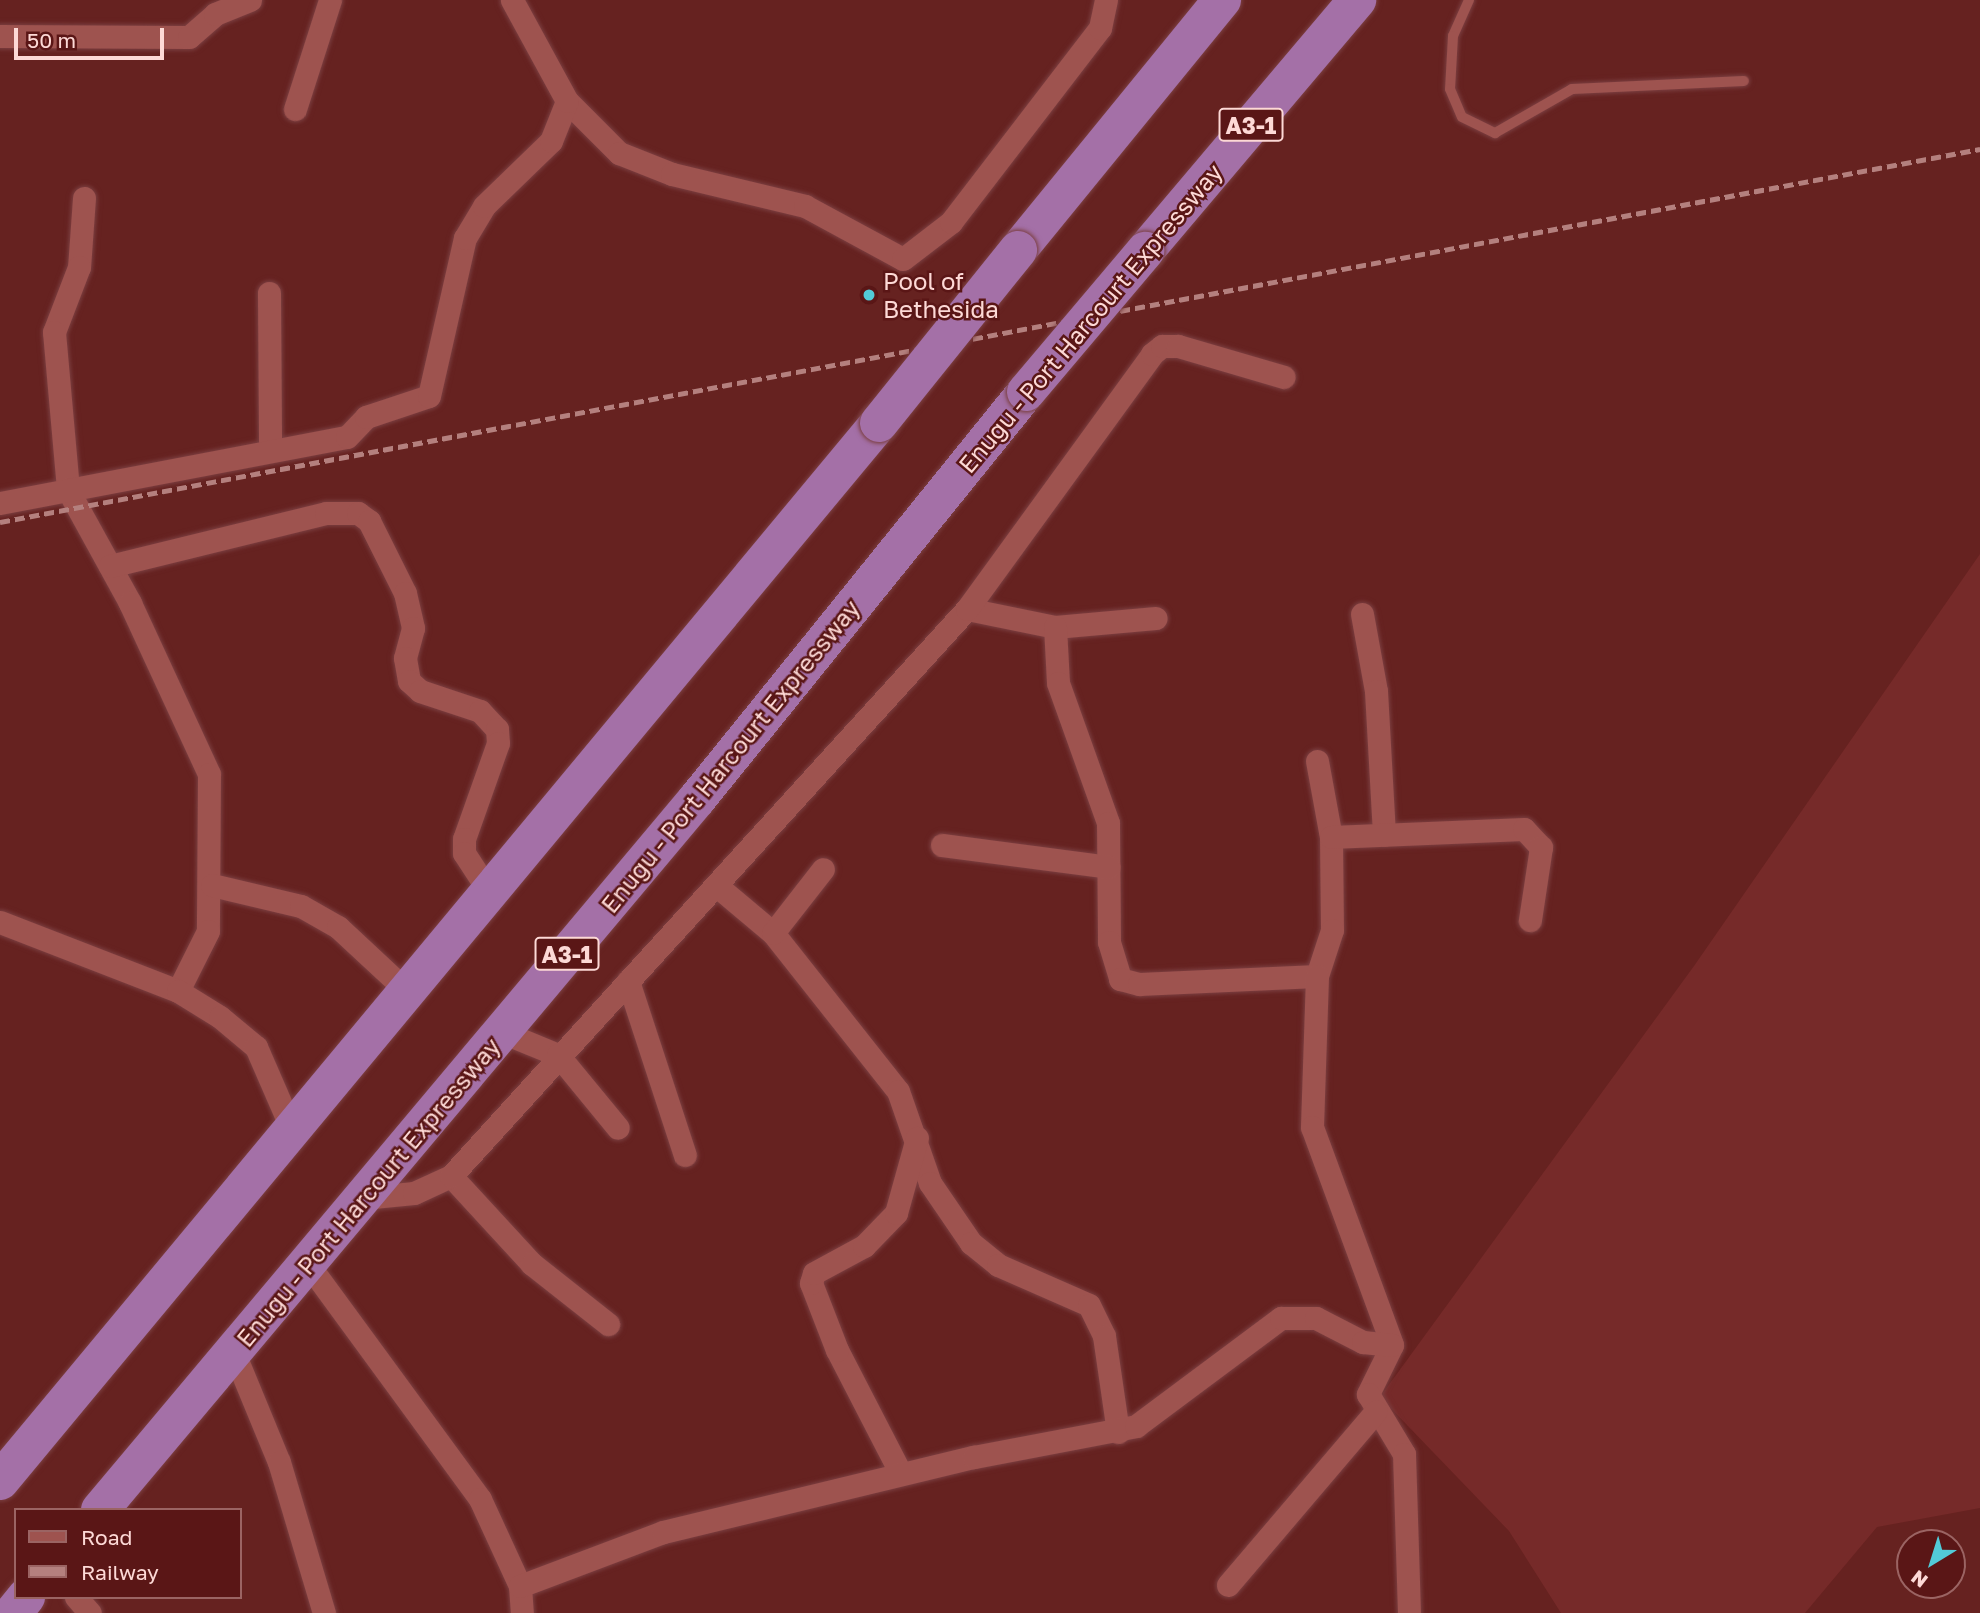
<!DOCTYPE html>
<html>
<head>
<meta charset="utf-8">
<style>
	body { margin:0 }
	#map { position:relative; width:1980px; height:1613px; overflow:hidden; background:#662220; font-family:"Golos Text",sans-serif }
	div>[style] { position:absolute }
	.built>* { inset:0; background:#762a29 }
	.roads { filter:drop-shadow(0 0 2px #7b3f41) drop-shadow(0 0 2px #7b3f41) }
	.lane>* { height:10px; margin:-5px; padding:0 5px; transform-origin:5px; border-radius:5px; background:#9e534f }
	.street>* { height:23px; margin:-11.5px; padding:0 11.5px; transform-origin:11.5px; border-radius:11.5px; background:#9e534f }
	.highway>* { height:38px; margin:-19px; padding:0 19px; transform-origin:19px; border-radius:19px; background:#a470a7 }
	.rail>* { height:5px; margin-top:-2.5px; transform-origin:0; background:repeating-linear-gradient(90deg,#b4807e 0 10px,transparent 0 15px) }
	.bridges { filter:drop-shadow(0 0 2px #7b3f41) drop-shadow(0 0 2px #7b3f41) }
	.highway-bridge>* { height:38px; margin:-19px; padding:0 19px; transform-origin:19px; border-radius:19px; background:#a470a7 }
	.dots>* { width:19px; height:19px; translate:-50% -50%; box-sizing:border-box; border:4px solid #5a1616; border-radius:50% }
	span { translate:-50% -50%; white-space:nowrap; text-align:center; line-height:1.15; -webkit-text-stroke:5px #5a1616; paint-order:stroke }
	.shield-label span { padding:2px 5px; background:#5a1616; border:2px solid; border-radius:5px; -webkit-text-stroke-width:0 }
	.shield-label { font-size:23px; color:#fdd9d6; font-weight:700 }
	.poi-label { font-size:24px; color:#fdd9d6 }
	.left { translate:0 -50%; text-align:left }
	.street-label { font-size:24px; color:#fdd9d6 }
	.legend { position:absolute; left:14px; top:1508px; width:228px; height:91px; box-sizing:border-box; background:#5a1616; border:2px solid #9b6463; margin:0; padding:9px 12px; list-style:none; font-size:21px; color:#fdd9d6 }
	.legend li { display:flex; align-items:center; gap:14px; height:35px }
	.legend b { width:35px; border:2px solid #9b6463 }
	.north { position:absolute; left:1896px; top:1529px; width:70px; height:70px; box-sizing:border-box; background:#5a1616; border:2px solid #9b6463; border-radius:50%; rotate:218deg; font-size:19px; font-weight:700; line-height:28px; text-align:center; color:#fdd9d6 }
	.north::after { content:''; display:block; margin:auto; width:24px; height:32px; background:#52cbd8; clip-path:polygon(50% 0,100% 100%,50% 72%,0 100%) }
	.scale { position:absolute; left:14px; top:28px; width:150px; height:32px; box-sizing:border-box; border:4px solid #fdd9d6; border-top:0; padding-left:9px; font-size:21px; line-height:24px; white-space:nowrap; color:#fdd9d6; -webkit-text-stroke:5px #5a1616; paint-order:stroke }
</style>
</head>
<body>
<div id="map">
	<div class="built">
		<div style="clip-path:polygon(1980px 554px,1980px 1508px,1877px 1527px,1805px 1613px,1561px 1613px,1509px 1531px,1380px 1397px,1694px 966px)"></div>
	</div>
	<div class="roads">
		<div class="lane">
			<div style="left:1469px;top:0;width:39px;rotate:114deg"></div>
			<div style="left:1453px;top:36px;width:53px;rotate:93.2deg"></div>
			<div style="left:1450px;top:89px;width:30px;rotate:67deg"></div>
			<div style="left:1462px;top:117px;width:37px;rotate:26deg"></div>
			<div style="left:1495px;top:133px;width:89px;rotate:-29.7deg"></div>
			<div style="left:1572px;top:89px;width:172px;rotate:-2.7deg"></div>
		</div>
		<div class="street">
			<div style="left:0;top:36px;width:189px;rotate:0.3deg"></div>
			<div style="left:189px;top:37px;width:35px;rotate:-41deg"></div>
			<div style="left:215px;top:14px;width:38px;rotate:-22deg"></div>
			<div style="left:567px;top:101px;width:74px;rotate:45deg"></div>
			<div style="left:619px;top:153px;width:57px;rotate:21.6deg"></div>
			<div style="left:672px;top:174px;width:137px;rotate:13.5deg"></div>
			<div style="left:805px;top:206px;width:111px;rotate:28.4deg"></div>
			<div style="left:903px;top:259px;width:61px;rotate:-37.6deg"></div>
			<div style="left:951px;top:222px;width:245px;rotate:-52.5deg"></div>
			<div style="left:1100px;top:28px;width:29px;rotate:-78deg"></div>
			<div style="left:295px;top:109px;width:114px;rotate:-72.2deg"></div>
			<div style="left:84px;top:198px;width:69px;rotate:94.1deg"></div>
			<div style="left:79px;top:267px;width:70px;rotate:111deg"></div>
			<div style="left:54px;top:332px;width:159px;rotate:84.9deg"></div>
			<div style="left:68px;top:490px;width:129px;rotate:61.2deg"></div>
			<div style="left:130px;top:603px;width:188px;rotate:65.2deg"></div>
			<div style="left:209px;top:774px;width:157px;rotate:90.4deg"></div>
			<div style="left:208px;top:931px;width:67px;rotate:116.6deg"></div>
			<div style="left:269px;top:293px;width:158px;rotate:89.6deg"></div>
			<div style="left:0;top:503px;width:353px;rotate:-10.8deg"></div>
			<div style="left:347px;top:437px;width:28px;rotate:-46deg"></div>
			<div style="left:366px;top:417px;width:66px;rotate:-18.4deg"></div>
			<div style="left:429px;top:396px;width:162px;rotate:-77.2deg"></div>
			<div style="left:465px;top:238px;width:37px;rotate:-59deg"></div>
			<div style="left:484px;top:206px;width:93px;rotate:-44.1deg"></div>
			<div style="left:551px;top:141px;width:43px;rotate:-68.2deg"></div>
			<div style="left:567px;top:101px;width:115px;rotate:-118.6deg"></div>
			<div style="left:110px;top:566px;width:222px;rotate:-13.8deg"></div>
			<div style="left:326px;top:513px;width:32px"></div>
			<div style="left:358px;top:513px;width:14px;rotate:36deg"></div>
			<div style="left:369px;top:521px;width:80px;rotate:63.4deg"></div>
			<div style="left:405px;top:593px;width:36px;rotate:77deg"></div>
			<div style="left:413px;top:628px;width:31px;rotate:105deg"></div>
			<div style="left:405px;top:658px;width:23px;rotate:80deg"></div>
			<div style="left:409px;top:681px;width:15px;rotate:42deg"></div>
			<div style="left:420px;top:691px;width:63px;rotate:18.4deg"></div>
			<div style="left:480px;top:711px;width:25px;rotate:47deg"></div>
			<div style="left:497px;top:729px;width:14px;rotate:86deg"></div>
			<div style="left:498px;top:743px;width:102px;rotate:109.5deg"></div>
			<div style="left:464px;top:839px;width:14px;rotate:90deg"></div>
			<div style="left:464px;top:853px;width:48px;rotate:57deg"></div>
			<div style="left:967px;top:609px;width:90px;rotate:11.6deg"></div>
			<div style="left:1055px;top:627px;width:101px;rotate:-5.1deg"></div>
			<div style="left:1362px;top:614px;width:78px;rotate:79.7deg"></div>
			<div style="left:1376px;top:691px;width:144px;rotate:86.8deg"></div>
			<div style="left:1055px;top:627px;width:56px;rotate:86.9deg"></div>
			<div style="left:1058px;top:683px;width:149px;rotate:70.3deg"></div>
			<div style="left:1108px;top:823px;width:119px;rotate:89.5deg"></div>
			<div style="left:1109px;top:942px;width:39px;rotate:73deg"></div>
			<div style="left:1120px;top:979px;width:20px;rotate:15deg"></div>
			<div style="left:1139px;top:984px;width:178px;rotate:-2.6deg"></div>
			<div style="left:1317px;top:761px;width:77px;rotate:79.6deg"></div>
			<div style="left:1331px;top:837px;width:93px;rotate:89.4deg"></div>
			<div style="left:1332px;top:930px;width:48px;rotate:108.1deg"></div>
			<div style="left:1317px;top:976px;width:151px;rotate:91.9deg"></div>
			<div style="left:1312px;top:1127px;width:232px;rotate:69.8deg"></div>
			<div style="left:1392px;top:1345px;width:55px;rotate:116.1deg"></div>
			<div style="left:1368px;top:1394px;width:70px;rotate:59deg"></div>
			<div style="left:1404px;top:1454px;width:159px;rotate:88.2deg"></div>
			<div style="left:1331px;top:837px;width:193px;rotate:-2.4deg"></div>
			<div style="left:1524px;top:829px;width:25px;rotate:47deg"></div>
			<div style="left:1541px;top:847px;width:74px;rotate:98.6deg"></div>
			<div style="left:942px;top:845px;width:168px;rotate:7.5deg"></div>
			<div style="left:212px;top:885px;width:91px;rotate:13.3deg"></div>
			<div style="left:301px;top:906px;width:43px;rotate:29.6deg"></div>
			<div style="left:338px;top:927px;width:96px;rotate:42.9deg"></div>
			<div style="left:717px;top:886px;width:73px;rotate:40deg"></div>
			<div style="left:773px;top:933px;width:201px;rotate:51.7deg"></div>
			<div style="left:898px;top:1091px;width:97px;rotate:70.8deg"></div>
			<div style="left:930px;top:1183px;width:73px;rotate:55.7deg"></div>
			<div style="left:971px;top:1243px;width:35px;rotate:39deg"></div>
			<div style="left:998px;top:1265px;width:99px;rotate:23.7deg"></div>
			<div style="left:1089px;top:1305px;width:34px;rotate:64deg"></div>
			<div style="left:1104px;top:1336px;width:97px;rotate:81.7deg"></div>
			<div style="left:0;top:922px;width:191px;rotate:21.2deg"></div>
			<div style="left:178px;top:991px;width:49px;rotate:31.8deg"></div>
			<div style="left:220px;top:1017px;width:47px;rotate:39.8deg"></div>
			<div style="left:256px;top:1047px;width:93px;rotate:66.5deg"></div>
			<div style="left:773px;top:933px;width:81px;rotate:-52deg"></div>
			<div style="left:628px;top:981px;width:183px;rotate:71.9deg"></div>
			<div style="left:502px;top:1032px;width:61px;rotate:22.3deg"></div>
			<div style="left:558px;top:1055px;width:94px;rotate:50.6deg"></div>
			<div style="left:451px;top:1176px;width:120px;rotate:47.4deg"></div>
			<div style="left:532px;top:1264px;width:97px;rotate:38.3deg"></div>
			<div style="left:363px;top:1198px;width:51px;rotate:-5.6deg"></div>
			<div style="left:414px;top:1193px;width:41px;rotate:-24.7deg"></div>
			<div style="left:451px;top:1176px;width:767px;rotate:-47.7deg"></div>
			<div style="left:967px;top:609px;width:315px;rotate:-54deg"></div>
			<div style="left:1152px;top:354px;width:13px;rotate:-39deg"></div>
			<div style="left:1162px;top:346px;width:16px"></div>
			<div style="left:1178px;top:346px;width:110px;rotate:16.3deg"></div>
			<div style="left:308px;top:1264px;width:291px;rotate:53.8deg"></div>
			<div style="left:480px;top:1499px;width:96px;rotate:65.3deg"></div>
			<div style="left:520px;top:1586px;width:27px;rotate:86deg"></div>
			<div style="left:234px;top:1353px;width:118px;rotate:67.6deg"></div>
			<div style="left:279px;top:1462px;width:158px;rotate:73.4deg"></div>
			<div style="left:901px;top:1474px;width:140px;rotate:-117.3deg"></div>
			<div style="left:837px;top:1350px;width:72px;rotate:-111.2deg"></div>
			<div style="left:811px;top:1283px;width:10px;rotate:-73deg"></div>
			<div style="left:814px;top:1273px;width:57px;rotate:-28.4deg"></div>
			<div style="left:864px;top:1246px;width:46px;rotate:-45.9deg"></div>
			<div style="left:896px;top:1213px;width:78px;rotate:-74.4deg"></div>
			<div style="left:1228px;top:1585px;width:228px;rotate:-49.6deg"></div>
			<div style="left:520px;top:1586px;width:153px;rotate:-20.7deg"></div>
			<div style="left:663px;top:1532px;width:320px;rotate:-13.6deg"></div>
			<div style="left:974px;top:1457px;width:165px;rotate:-10.8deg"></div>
			<div style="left:1136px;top:1426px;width:181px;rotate:-36.7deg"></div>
			<div style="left:1281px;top:1318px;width:35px"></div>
			<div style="left:1316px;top:1318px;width:53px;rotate:27.1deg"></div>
			<div style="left:1363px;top:1342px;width:29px;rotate:6deg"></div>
			<div style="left:76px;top:1597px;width:21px;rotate:49deg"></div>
		</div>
		<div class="highway">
			<div style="left:1018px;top:250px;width:323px;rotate:-50.8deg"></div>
			<div style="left:1145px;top:251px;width:329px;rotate:-49.8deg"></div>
			<div style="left:0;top:1481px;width:1376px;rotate:-50.28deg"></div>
			<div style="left:100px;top:1510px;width:928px;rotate:-49.98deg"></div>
			<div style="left:697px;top:799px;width:523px;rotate:-51.05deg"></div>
			<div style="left:13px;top:1613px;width:21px;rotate:-51deg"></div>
		</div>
	</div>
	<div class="rail">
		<div style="left:0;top:522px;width:2015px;rotate:-10.67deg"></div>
	</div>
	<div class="bridges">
		<div class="highway-bridge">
			<div style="left:1026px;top:392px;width:185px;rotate:-49.8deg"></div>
			<div style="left:879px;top:423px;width:222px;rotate:-51.2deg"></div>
		</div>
	</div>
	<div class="dots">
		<div style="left:869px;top:295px;background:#52cbd8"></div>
	</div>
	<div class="shield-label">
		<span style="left:1251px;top:125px">A3-1</span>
		<span style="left:567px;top:954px">A3-1</span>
	</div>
	<div class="poi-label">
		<span class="left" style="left:883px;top:295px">Pool of<br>Bethesida</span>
	</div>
	<div class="street-label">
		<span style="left:1090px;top:318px;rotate:-50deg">Enugu - Port Harcourt Expressway</span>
		<span style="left:730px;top:756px;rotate:-51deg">Enugu - Port Harcourt Expressway</span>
		<span style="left:368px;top:1192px;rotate:-50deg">Enugu - Port Harcourt Expressway</span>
	</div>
	<ul class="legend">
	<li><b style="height:9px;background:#9e534f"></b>Road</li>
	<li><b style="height:9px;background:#b4807e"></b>Railway</li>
	</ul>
	<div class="north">N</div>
	<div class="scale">50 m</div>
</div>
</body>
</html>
